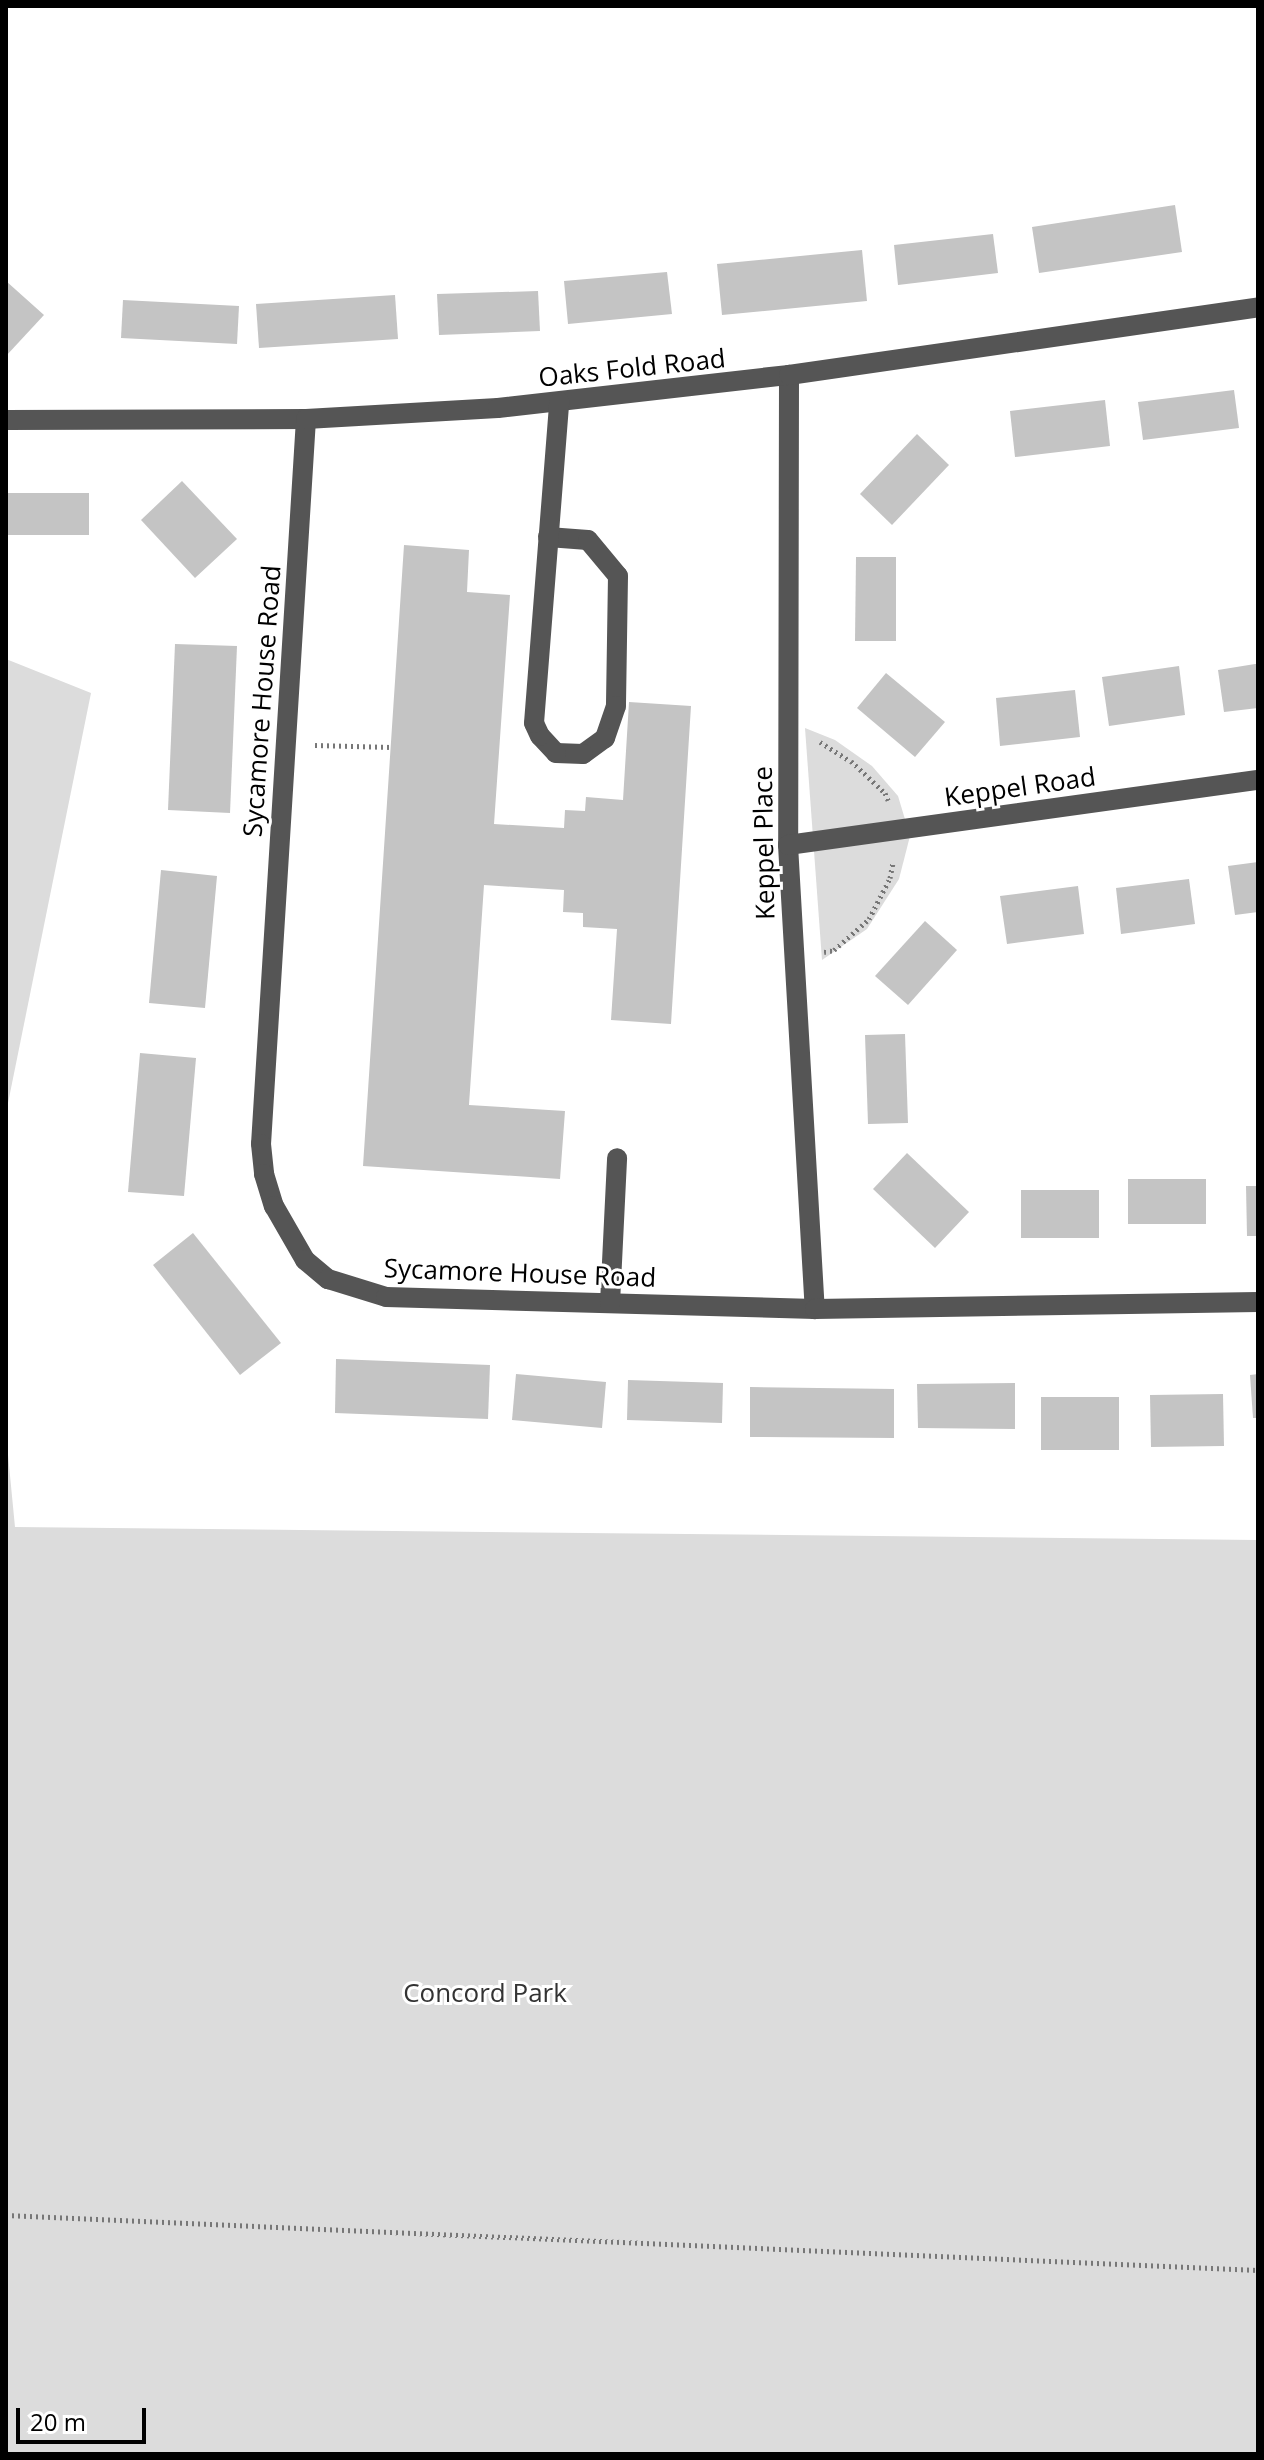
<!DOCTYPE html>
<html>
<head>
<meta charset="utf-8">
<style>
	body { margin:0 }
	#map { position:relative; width:1264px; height:2460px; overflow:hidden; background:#fff; font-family:"Open Sans",sans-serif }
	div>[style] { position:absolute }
	.green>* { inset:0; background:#dcdcdc }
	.building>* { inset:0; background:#c4c4c4 }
	.path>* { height:5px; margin-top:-2.5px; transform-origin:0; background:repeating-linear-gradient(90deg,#777 0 2px,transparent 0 6px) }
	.minor>* { height:20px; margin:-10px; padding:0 10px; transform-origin:10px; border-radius:10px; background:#555 }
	span { translate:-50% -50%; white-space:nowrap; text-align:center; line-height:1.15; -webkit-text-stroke:6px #fff; paint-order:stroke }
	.street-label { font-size:26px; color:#000 }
	.park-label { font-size:26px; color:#333 }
	.frame { position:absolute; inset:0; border:8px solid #000; pointer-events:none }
	.scale { position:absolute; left:16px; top:2408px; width:130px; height:36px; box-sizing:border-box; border:4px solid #000; border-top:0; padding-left:10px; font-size:24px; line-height:28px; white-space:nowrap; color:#000; -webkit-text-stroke:6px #fff; paint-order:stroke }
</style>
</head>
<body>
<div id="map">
	<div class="green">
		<div style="clip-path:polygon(6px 659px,91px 693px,6px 1113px)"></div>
		<div style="clip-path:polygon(805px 728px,835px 740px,872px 766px,898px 796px,910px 836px,899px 879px,867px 929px,822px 960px)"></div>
		<div style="clip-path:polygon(6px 1434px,15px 1527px,1258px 1540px,1258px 2454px,6px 2454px)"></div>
	</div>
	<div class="building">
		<div style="clip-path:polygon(1175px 205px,1182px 252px,1039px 273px,1032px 227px)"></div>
		<div style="clip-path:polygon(993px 234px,998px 273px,898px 285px,894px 245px)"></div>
		<div style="clip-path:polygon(862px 250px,867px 301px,722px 315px,717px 264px)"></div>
		<div style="clip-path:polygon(667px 272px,672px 314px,568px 324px,564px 281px)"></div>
		<div style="clip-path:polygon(6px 281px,44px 315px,6px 356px)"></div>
		<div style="clip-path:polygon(538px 291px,540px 331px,439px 335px,437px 294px)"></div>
		<div style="clip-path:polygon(395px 295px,398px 339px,259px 348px,256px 304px)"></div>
		<div style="clip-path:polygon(123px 300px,239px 306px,237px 344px,121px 338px)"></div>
		<div style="clip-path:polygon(1234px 390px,1239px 428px,1143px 440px,1138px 402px)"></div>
		<div style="clip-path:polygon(1105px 400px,1110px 446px,1015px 457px,1010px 411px)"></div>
		<div style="clip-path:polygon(917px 434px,949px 465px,892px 525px,860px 494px)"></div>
		<div style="clip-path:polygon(182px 481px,237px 539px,195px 578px,141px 520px)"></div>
		<div style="clip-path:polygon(6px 493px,89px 493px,89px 535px,6px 535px)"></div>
		<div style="clip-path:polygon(404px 545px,469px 550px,467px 592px,510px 595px,494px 824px,564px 828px,565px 810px,585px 811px,586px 797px,623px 800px,629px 702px,691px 706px,671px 1024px,611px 1020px,617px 929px,583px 927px,583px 913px,563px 912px,564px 890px,484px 885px,469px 1105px,565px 1111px,560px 1179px,363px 1166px)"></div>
		<div style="clip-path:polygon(856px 557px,896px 557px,896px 641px,855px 641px)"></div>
		<div style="clip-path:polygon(175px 644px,237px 646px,230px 813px,168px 810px)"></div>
		<div style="clip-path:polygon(1255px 664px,1258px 664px,1258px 708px,1224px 712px,1218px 670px)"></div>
		<div style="clip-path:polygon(1179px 666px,1185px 715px,1109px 726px,1102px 677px)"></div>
		<div style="clip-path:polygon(886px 673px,945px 722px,915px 757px,857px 708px)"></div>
		<div style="clip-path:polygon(1075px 690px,1080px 737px,1000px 746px,996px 698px)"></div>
		<div style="clip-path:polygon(1258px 862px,1258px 912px,1235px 915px,1228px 866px)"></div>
		<div style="clip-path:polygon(161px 870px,217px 876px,205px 1008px,149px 1003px)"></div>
		<div style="clip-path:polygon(1189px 879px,1195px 924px,1121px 934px,1116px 888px)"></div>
		<div style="clip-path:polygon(1078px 886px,1084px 934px,1007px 944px,1000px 896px)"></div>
		<div style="clip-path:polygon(925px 921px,957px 950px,908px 1005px,875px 976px)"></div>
		<div style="clip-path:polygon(905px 1034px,908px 1123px,868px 1124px,865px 1035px)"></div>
		<div style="clip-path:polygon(140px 1053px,196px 1058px,184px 1196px,128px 1192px)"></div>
		<div style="clip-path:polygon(907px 1153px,969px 1212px,935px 1248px,873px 1189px)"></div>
		<div style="clip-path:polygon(1128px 1179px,1206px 1179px,1206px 1224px,1128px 1224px)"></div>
		<div style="clip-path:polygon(1246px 1186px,1258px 1186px,1258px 1236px,1247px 1236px)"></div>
		<div style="clip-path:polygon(1021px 1190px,1099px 1190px,1099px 1238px,1021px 1238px)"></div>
		<div style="clip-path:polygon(193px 1233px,281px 1343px,240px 1375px,153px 1265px)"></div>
		<div style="clip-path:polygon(336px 1359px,490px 1365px,488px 1419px,335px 1413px)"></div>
		<div style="clip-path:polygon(516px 1374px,606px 1382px,602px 1428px,512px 1420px)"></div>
		<div style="clip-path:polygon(1258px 1374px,1258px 1418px,1253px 1418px,1250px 1375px)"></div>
		<div style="clip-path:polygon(628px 1380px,723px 1383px,722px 1423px,627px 1420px)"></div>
		<div style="clip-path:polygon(1015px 1383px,1015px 1429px,918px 1428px,917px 1384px)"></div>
		<div style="clip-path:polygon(750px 1387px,894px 1389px,894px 1438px,750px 1437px)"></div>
		<div style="clip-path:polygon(1223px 1394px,1224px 1446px,1151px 1447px,1150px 1395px)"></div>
		<div style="clip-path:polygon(1041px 1397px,1119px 1397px,1119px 1450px,1041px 1450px)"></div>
	</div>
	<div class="path">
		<div style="left:820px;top:742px;width:36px;rotate:32deg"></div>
		<div style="left:851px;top:761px;width:47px;rotate:43.3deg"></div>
		<div style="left:885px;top:793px;width:8px;rotate:67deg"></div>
		<div style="left:315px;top:745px;width:76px;rotate:1.5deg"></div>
		<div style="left:824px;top:952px;width:10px;rotate:-11deg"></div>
		<div style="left:834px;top:950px;width:47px;rotate:-41.5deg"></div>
		<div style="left:869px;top:919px;width:46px;rotate:-62.9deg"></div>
		<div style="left:890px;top:878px;width:15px;rotate:-79deg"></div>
		<div style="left:6px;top:2215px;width:1253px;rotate:2.52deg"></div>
	</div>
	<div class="minor">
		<div style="left:789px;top:375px;width:470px;rotate:90.1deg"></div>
		<div style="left:788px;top:845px;width:465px;rotate:86.7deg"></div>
		<div style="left:306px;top:419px;width:726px;rotate:93.55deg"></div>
		<div style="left:261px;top:1144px;width:30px;rotate:84deg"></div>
		<div style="left:264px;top:1174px;width:34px;rotate:73deg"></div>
		<div style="left:274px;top:1206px;width:62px;rotate:60.1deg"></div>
		<div style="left:305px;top:1260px;width:30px;rotate:40deg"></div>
		<div style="left:328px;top:1279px;width:61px;rotate:17.2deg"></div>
		<div style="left:386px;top:1297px;width:429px;rotate:1.6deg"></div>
		<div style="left:815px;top:1309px;width:443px;rotate:-0.9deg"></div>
		<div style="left:6px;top:420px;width:300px;rotate:-0.2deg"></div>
		<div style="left:306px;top:419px;width:192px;rotate:-3.3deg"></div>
		<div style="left:498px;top:408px;width:293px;rotate:-6.5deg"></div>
		<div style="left:789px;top:375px;width:474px;rotate:-8.2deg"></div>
		<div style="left:548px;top:537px;width:40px;rotate:4.3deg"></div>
		<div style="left:588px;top:540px;width:47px;rotate:50.2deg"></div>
		<div style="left:618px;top:576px;width:130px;rotate:90.9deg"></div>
		<div style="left:616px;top:706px;width:34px;rotate:109deg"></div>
		<div style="left:605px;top:738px;width:27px;rotate:144deg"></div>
		<div style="left:583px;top:754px;width:27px;rotate:-178deg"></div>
		<div style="left:556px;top:753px;width:23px;rotate:-133deg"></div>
		<div style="left:540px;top:736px;width:14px;rotate:-115deg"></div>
		<div style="left:534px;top:723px;width:322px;rotate:-85.5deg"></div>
		<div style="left:788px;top:845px;width:474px;rotate:-7.9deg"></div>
		<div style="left:610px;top:1303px;width:145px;rotate:-87.2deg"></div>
	</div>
	<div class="street-label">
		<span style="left:632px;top:368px;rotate:-6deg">Oaks Fold Road</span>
		<span style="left:262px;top:701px;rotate:-86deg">Sycamore House Road</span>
		<span style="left:1020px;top:787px;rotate:-8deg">Keppel Road</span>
		<span style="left:764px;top:843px;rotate:-91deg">Keppel Place</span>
		<span style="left:520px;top:1273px;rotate:2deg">Sycamore House Road</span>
	</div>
	<div class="park-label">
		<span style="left:485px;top:1993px">Concord Park</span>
	</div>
	<div class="frame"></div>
	<div class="scale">20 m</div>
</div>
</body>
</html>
